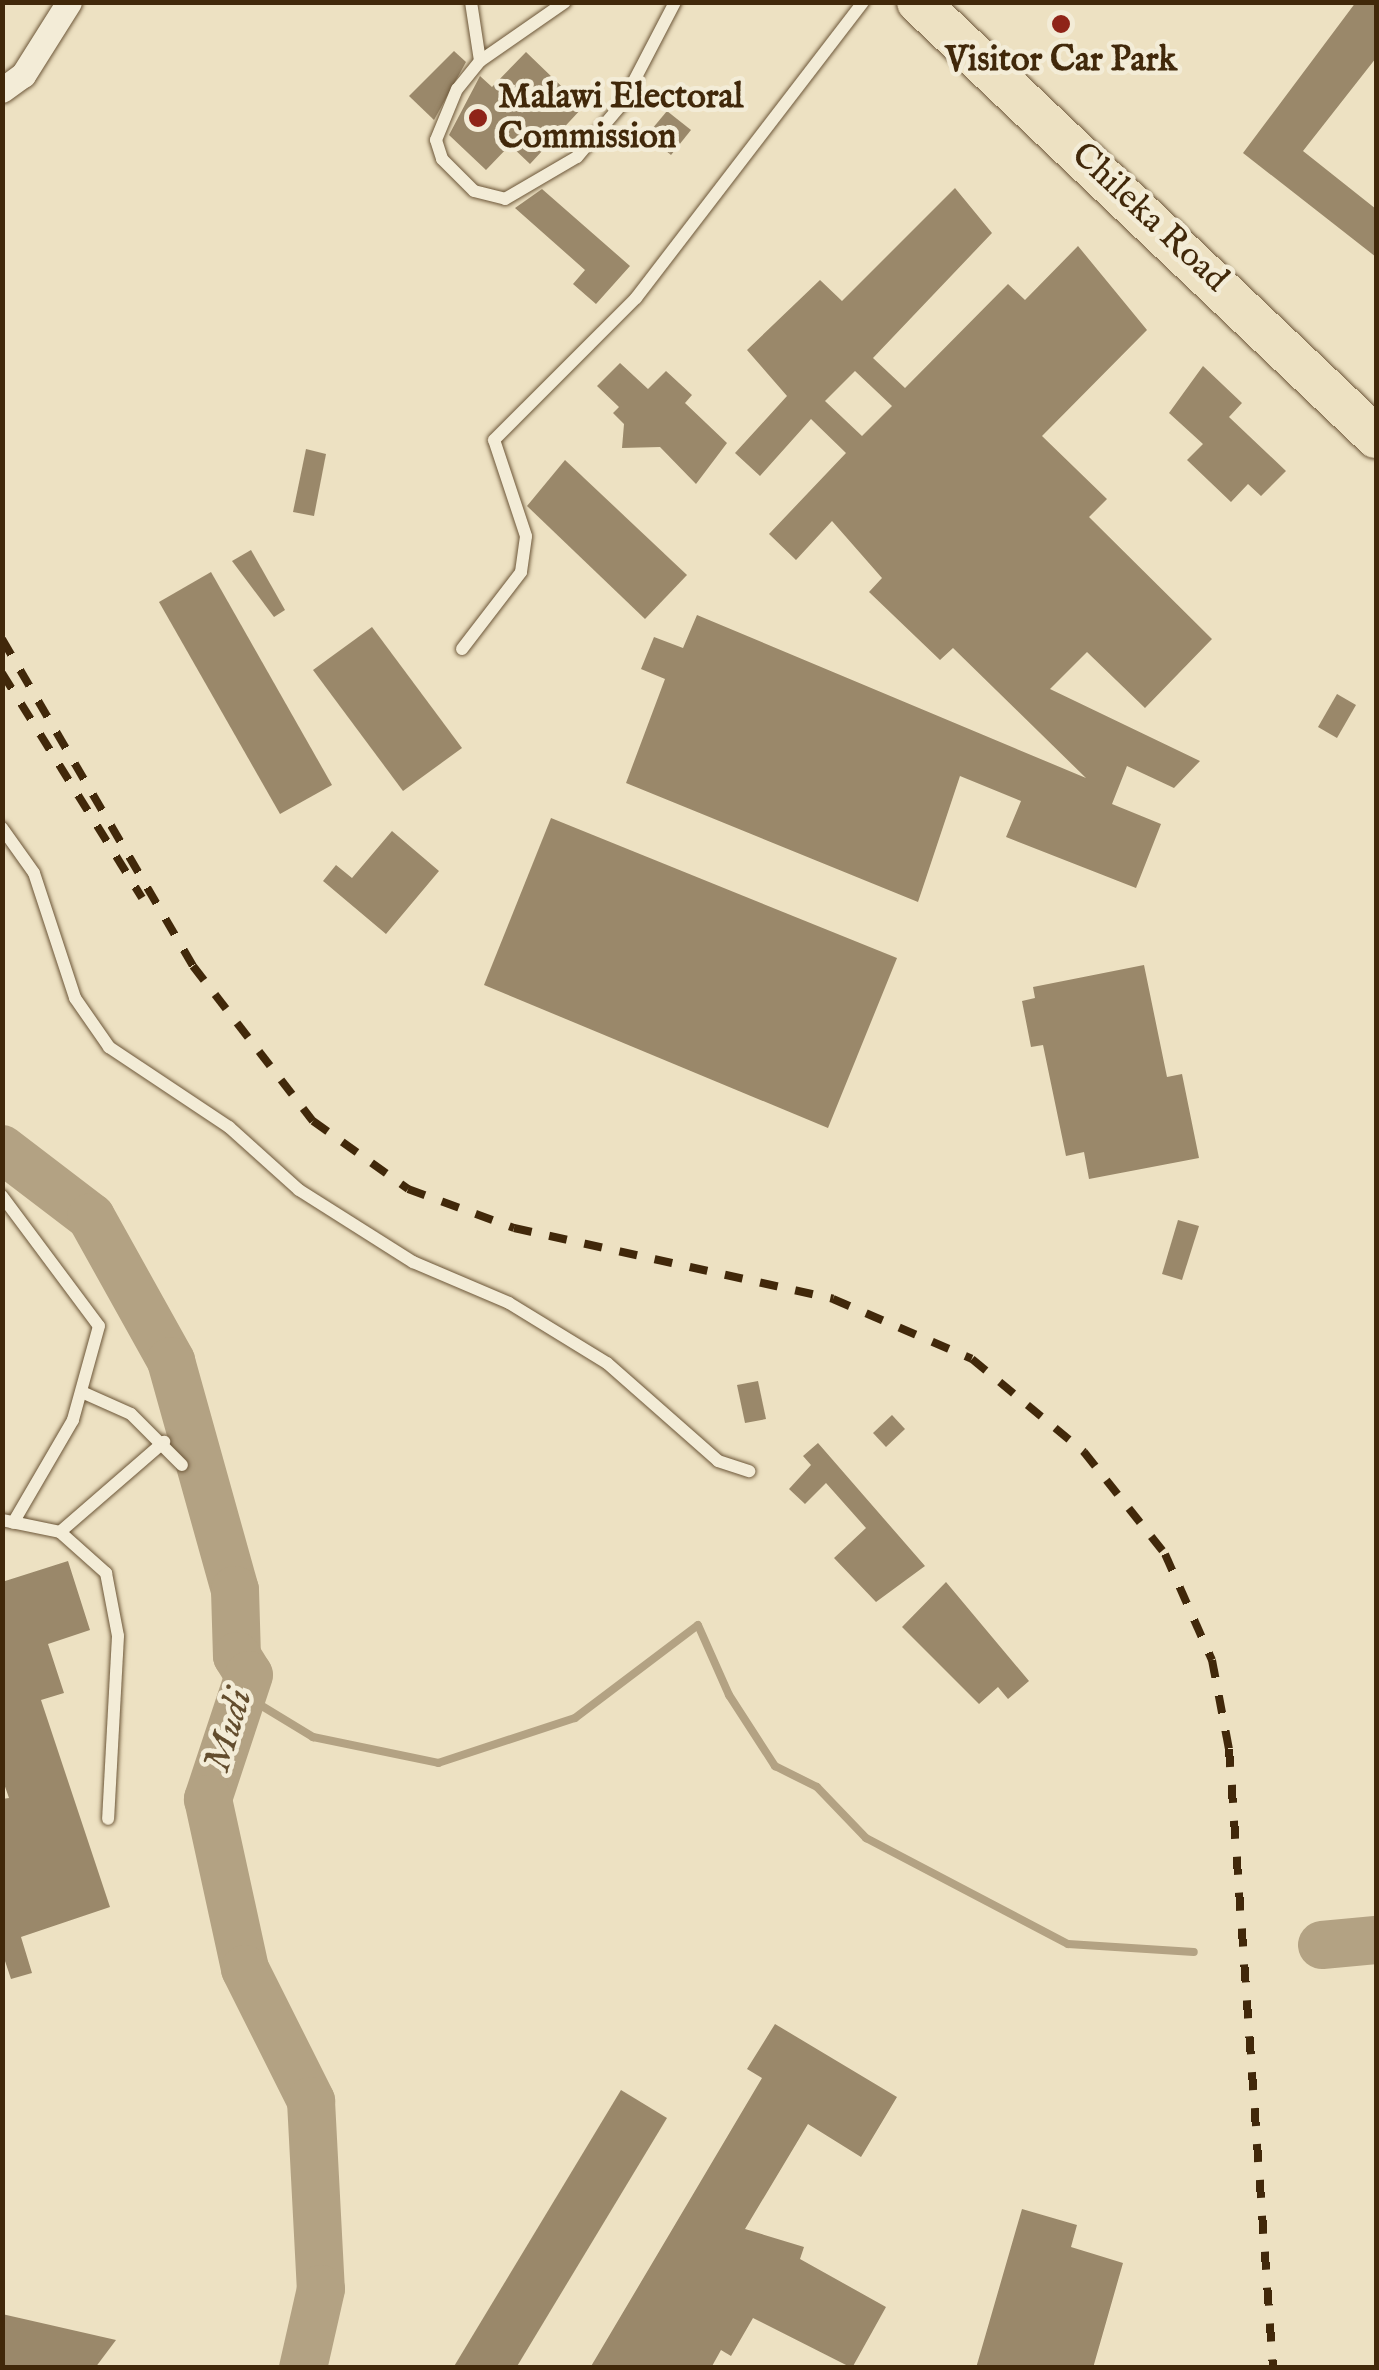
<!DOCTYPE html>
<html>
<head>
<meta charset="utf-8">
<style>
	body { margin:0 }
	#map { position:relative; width:1379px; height:2370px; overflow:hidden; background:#ede1c2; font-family:"IM FELL English",serif }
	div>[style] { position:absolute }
	.stream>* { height:8px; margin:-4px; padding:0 4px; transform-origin:4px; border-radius:4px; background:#b3a283 }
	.river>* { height:48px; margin:-24px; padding:0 24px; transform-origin:24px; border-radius:24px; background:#b3a283 }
	.building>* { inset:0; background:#9a886a }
	.roads { filter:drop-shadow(0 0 2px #6c5638) drop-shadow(0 0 2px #6c5638) }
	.service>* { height:12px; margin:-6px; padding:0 6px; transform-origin:6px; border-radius:6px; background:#f3ecd7 }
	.minor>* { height:25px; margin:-12.5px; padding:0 12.5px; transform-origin:12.5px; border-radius:12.5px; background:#f3ecd7 }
	.trunk>* { height:42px; margin:-21px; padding:0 21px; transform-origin:21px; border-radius:21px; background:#ede1c2 }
	.rail>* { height:8px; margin-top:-4px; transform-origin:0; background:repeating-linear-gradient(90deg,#41280a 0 18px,transparent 0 36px) }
	.dots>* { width:28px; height:28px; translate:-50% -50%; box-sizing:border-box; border:5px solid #f3ecd7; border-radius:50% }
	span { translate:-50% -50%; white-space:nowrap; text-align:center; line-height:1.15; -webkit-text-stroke:9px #f3ecd7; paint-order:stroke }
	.poi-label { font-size:35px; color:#41280a; font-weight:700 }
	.left { translate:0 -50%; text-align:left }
	.street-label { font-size:35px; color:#41280a }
	.water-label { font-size:38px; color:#634d2e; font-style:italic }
	.frame { position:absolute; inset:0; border:5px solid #41280a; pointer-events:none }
</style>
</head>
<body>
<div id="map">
	<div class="stream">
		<div style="left:2px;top:1132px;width:99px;rotate:40.1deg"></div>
		<div style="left:78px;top:1196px;width:128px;rotate:56.4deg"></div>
		<div style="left:149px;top:1303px;width:261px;rotate:70.7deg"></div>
		<div style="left:235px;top:1549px;width:80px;rotate:89.3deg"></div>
		<div style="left:236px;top:1629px;width:77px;rotate:74.2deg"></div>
		<div style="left:257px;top:1703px;width:66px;rotate:31.3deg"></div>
		<div style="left:313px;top:1737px;width:128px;rotate:11.7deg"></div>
		<div style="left:438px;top:1763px;width:144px;rotate:-18.2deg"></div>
		<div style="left:575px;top:1718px;width:154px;rotate:-37.1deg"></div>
		<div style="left:698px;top:1625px;width:77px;rotate:66.1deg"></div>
		<div style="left:729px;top:1695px;width:85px;rotate:57.1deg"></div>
		<div style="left:775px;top:1766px;width:47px;rotate:26.6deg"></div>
		<div style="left:817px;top:1787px;width:71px;rotate:46.1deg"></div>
		<div style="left:866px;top:1838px;width:228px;rotate:27.7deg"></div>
		<div style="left:1068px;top:1944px;width:126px;rotate:3.6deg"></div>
	</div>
	<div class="river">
		<div style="left:2px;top:1149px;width:112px;rotate:37.4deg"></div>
		<div style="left:91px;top:1217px;width:165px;rotate:60.9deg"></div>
		<div style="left:171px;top:1361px;width:238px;rotate:74.4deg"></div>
		<div style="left:235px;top:1590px;width:66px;rotate:88.3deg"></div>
		<div style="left:237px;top:1656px;width:22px;rotate:58deg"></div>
		<div style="left:249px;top:1675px;width:131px;rotate:108.3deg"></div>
		<div style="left:208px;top:1799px;width:174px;rotate:77.7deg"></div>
		<div style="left:245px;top:1969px;width:148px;rotate:63.4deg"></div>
		<div style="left:311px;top:2101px;width:188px;rotate:87deg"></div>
		<div style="left:321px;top:2289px;width:81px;rotate:102.8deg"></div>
		<div style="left:1322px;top:1945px;width:54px;rotate:-5.3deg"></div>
	</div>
	<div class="building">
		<div style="clip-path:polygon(1356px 2px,1376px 2px,1376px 58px,1303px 151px,1376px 209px,1376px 257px,1243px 153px)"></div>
		<div style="clip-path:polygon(454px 51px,466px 62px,434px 120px,409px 96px)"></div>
		<div style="clip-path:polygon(526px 52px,583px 107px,530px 164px,510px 145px,486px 170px,449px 135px,480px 76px,492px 87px)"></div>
		<div style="clip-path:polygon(667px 111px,691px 130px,671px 155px,647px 135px)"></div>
		<div style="clip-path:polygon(evenodd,955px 188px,992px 233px,873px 358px,905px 388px,1008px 284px,1025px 300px,1078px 246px,1147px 330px,1042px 436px,1107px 499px,1089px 517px,1212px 639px,1145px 708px,1087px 652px,1050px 689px,1200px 761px,1174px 788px,1127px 766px,1112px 804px,1161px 824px,1136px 888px,1006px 837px,1021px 801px,960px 776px,918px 902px,626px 783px,665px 679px,641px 669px,654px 637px,683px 648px,697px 615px,1086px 778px,953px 648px,940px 660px,869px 592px,882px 578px,832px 521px,796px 560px,769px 534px,846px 453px,811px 419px,760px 476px,735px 453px,787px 396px,747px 350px,820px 280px,842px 301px,955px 188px,855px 371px,892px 406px,862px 436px,825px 401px,855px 371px)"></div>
		<div style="clip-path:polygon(542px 189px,630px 266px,596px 304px,573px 284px,585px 270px,515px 208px)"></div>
		<div style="clip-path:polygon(620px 363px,648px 389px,666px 371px,692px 395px,685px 403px,727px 443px,696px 484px,660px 447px,622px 448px,624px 424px,613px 413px,619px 407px,597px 386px)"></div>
		<div style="clip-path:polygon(1203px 366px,1242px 403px,1229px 417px,1286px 471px,1261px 496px,1248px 484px,1231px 502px,1187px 460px,1203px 444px,1169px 413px)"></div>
		<div style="clip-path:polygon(306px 449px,326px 454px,314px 516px,293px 512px)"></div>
		<div style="clip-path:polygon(565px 460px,687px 575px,645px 619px,527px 506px)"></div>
		<div style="clip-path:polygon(251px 550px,285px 610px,274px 617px,232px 561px)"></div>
		<div style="clip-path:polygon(211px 572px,332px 785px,280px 814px,159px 602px)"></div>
		<div style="clip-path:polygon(372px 627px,462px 748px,403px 791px,313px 670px)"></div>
		<div style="clip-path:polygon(1337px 694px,1356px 705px,1337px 738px,1318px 727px)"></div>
		<div style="clip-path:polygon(551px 818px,897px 958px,828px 1128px,484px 985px)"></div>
		<div style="clip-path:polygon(392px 831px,439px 871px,386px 934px,323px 881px,336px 865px,352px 878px)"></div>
		<div style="clip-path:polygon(1144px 965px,1167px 1077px,1182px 1074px,1199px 1158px,1089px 1179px,1084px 1152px,1066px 1156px,1043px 1045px,1031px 1047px,1022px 1001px,1035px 998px,1033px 987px)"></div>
		<div style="clip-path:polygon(1178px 1220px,1199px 1226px,1182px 1280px,1162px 1274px)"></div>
		<div style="clip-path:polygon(758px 1381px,766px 1419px,745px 1423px,737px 1385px)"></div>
		<div style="clip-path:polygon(892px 1415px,905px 1429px,886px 1447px,873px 1433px)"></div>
		<div style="clip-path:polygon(818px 1443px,925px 1566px,876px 1602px,834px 1558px,866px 1528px,826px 1483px,805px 1504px,789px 1489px,811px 1465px,803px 1456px)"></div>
		<div style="clip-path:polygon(68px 1561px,90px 1630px,48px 1644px,64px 1693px,41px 1700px,110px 1907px,21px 1937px,32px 1973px,11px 1979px,2px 1952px,2px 1799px,9px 1798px,2px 1778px,2px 1582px)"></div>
		<div style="clip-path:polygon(946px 1582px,1029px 1681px,1008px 1699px,998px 1687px,979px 1704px,902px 1627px)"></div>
		<div style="clip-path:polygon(775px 2024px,897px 2097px,861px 2157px,808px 2124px,745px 2229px,804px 2247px,800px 2259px,886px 2307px,852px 2368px,753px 2318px,731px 2356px,721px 2350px,711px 2368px,590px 2368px,762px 2078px,747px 2069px)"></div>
		<div style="clip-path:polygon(621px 2090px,667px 2118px,516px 2368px,453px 2368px)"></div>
		<div style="clip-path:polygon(1022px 2209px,1077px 2225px,1071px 2247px,1123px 2263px,1093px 2368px,976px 2368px)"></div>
		<div style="clip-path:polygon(2px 2314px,116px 2340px,95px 2368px,2px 2368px)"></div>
	</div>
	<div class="roads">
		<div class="service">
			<div style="left:471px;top:2px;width:60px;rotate:81.3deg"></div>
			<div style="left:565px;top:2px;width:103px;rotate:145.2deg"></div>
			<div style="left:480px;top:61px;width:36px;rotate:129deg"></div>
			<div style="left:457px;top:89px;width:55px;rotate:112.4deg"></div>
			<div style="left:436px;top:140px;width:20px;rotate:72deg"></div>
			<div style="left:442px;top:159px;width:45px;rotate:45deg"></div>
			<div style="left:474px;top:191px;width:32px;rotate:14deg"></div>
			<div style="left:505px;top:199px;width:83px;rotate:-30.3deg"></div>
			<div style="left:577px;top:157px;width:70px;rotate:-49.7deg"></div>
			<div style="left:622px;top:104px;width:115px;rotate:-62.5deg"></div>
			<div style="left:462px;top:649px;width:97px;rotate:-52.5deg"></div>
			<div style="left:521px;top:572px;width:36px;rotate:-82deg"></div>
			<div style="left:526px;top:536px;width:101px;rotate:-108.4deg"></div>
			<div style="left:494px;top:440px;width:201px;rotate:-45deg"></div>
			<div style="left:636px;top:298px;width:373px;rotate:-52.5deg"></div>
			<div style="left:2px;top:828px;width:55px;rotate:54.6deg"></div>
			<div style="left:34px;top:873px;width:132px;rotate:71.8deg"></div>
			<div style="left:75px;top:998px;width:60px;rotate:55.2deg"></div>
			<div style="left:109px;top:1047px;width:144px;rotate:33.7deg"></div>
			<div style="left:229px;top:1127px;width:94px;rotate:42deg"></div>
			<div style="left:299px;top:1190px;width:135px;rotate:32.3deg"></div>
			<div style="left:413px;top:1262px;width:104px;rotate:23.1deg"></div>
			<div style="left:509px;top:1303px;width:115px;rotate:31.5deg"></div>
			<div style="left:607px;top:1363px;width:148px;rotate:41.4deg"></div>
			<div style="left:718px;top:1461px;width:33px;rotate:18deg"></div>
			<div style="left:2px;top:1196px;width:162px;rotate:53.3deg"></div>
			<div style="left:99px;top:1326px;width:98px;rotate:105.5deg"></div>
			<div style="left:73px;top:1420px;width:119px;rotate:120.2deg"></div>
			<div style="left:84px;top:1393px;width:51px;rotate:24.1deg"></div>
			<div style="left:131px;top:1414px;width:72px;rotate:45deg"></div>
			<div style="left:2px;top:1520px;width:59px;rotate:11.7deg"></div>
			<div style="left:60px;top:1532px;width:62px;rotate:41.7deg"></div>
			<div style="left:106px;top:1573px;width:64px;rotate:79.2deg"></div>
			<div style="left:118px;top:1636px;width:183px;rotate:93.1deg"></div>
			<div style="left:60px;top:1532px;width:138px;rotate:-40.9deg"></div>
		</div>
		<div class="minor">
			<div style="left:2px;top:90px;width:26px;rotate:-36deg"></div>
			<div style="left:23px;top:75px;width:86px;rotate:-57.8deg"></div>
		</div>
		<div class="trunk">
			<div style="left:918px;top:2px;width:632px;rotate:43.52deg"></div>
		</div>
	</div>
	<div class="rail">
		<div style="left:2px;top:639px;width:379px;rotate:59.7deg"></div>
		<div style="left:193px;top:966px;width:196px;rotate:52.3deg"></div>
		<div style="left:313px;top:1121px;width:117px;rotate:35.6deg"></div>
		<div style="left:408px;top:1189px;width:113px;rotate:20.2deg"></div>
		<div style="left:514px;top:1228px;width:327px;rotate:12.5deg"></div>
		<div style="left:833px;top:1299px;width:151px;rotate:23.3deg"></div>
		<div style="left:972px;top:1359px;width:146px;rotate:39.7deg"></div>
		<div style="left:1084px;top:1452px;width:130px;rotate:51.5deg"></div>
		<div style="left:1165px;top:1554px;width:116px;rotate:66.1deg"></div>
		<div style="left:1212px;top:1660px;width:91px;rotate:79.2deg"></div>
		<div style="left:1229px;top:1749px;width:621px;rotate:85.93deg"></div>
		<div style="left:2px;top:673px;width:265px;rotate:58.1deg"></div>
	</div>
	<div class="dots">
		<div style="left:1061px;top:24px;background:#8f2418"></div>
		<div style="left:478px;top:118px;background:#8f2418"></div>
	</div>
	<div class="poi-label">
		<span style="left:1061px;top:61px">Visitor Car Park</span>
		<span class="left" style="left:498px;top:118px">Malawi Electoral<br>Commission</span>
	</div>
	<div class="street-label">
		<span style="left:1149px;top:218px;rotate:43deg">Chileka Road</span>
	</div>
	<div class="water-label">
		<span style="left:230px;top:1731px;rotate:-73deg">Mudi</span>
	</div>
	<div class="frame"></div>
</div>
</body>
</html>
